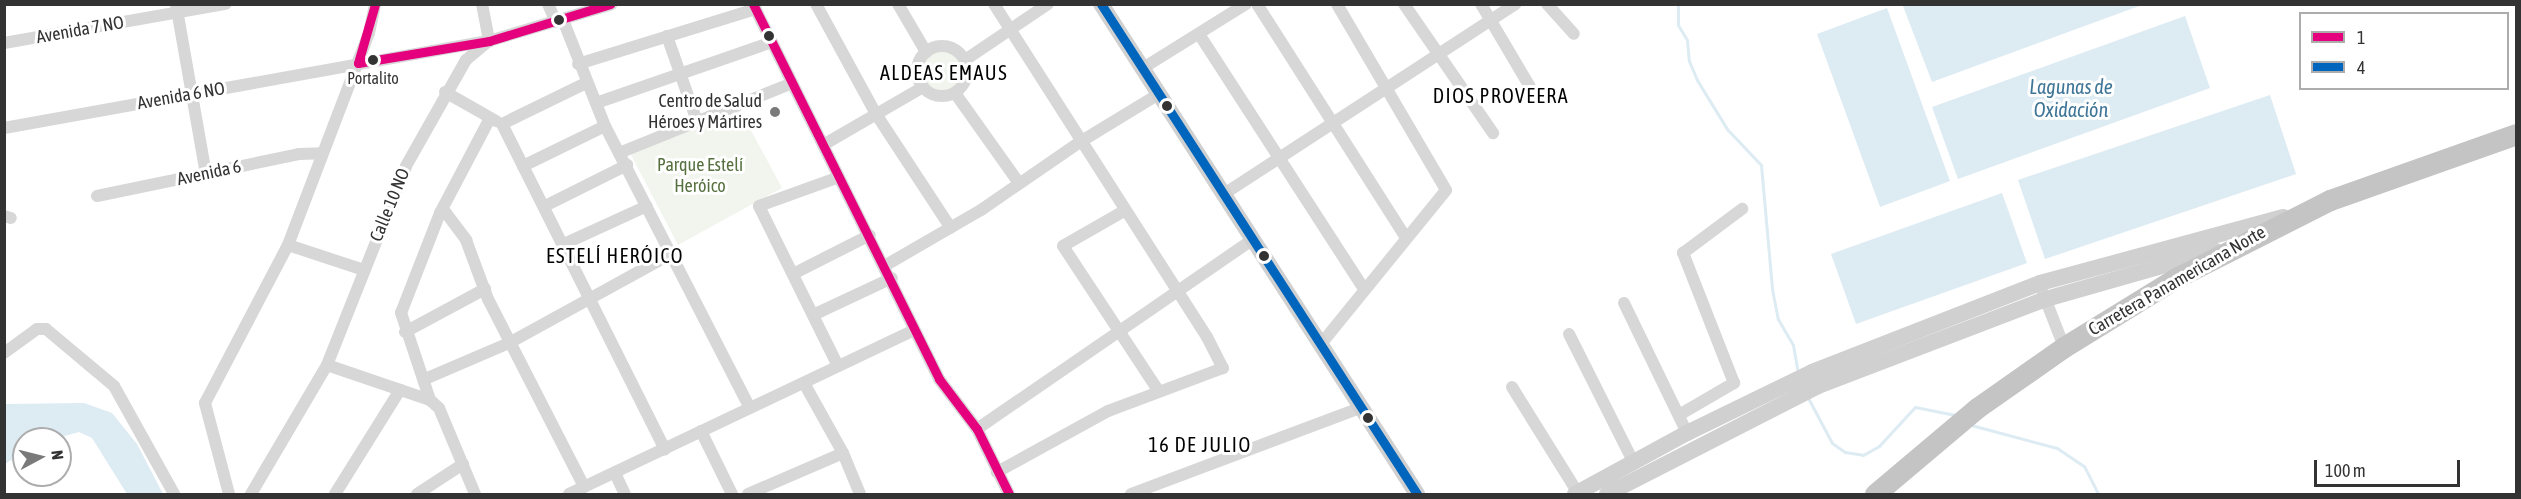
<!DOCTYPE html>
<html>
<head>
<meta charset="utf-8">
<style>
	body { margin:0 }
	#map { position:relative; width:2521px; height:499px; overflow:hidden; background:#fff; font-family:"Asap Condensed",sans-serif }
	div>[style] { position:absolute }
	.green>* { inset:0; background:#f1f5ed }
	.round { border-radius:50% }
	.water>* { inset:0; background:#ddebf3 }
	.stream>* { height:3px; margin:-1.5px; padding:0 1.5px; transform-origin:1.5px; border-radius:1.5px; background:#ddebf3 }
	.street>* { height:12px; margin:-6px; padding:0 6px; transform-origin:6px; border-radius:6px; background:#d7d7d7 }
	.street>.ring { margin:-6px; padding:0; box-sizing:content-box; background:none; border:12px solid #d7d7d7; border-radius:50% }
	.secondary>* { height:16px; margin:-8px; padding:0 8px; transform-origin:8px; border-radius:8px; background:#d0d0d0 }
	.highway>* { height:21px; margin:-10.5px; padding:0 10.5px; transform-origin:10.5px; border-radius:10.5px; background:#c4c4c4 }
	.bus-1>* { height:9px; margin:-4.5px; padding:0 4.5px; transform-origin:4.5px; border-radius:4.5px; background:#e5007d }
	.bus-2>* { height:9px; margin:-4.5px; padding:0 4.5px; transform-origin:4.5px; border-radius:4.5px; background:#0065bd }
	.dots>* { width:16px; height:16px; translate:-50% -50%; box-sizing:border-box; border:3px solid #fff; border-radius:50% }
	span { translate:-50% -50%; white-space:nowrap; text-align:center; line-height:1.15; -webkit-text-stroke:6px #fff; paint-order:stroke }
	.bus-label { font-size:16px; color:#333 }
	.street-label { font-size:18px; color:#333 }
	.poi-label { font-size:18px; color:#333 }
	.right { translate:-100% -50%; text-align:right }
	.park-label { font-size:18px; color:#56703f }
	.neighbourhood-label { font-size:20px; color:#000; letter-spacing:1.5px }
	.water-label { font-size:20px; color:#3f7597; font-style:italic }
	.frame { position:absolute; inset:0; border:6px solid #333; pointer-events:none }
	.legend { position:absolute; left:2299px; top:12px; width:210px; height:78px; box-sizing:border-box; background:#fff; border:2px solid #adadad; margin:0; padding:8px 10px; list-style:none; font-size:18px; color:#333 }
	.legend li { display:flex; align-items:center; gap:12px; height:30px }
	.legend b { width:30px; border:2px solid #adadad }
	.north { position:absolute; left:12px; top:427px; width:60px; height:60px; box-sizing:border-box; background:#fff; border:2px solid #adadad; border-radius:50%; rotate:83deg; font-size:16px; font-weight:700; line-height:24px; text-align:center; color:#333 }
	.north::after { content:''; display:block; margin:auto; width:21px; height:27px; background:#7a7a7a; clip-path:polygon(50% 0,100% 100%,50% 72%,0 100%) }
	.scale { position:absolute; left:2314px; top:460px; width:146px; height:27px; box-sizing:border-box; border:3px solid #333; border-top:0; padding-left:8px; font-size:18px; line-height:21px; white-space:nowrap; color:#333; -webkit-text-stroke:4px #fff; paint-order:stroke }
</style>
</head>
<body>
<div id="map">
	<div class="green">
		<div class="round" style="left:922px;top:51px;width:40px;height:40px"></div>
		<div style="clip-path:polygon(738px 106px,782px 188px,678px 245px,629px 151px)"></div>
	</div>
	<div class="water">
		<div style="clip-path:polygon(1906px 5px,1906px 4px,2142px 5px,1932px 82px,1903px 6px)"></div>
		<div style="clip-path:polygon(1887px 8px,1950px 181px,1880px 207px,1817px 34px)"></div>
		<div style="clip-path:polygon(2185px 16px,2210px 88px,1958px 179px,1932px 107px)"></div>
		<div style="clip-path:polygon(2270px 95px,2296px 174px,2045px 259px,2018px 180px)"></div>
		<div style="clip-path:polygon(2002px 193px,2027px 263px,1856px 324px,1831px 254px)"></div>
		<div style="clip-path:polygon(84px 403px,112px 413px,137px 444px,163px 494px,127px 494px,92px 438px,79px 432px,54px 439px,24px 439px,24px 452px,5px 464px,5px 404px)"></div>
	</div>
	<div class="stream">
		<div style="left:1678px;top:4px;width:21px;rotate:90deg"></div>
		<div style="left:1678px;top:25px;width:17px;rotate:59deg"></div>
		<div style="left:1687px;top:40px;width:21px;rotate:85deg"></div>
		<div style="left:1689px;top:61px;width:21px;rotate:67deg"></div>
		<div style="left:1697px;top:80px;width:57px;rotate:58.5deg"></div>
		<div style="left:1727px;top:129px;width:50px;rotate:46.6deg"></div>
		<div style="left:1761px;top:165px;width:124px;rotate:84.9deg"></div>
		<div style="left:1772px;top:289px;width:31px;rotate:79deg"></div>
		<div style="left:1778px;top:319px;width:30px;rotate:60deg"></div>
		<div style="left:1793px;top:345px;width:28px;rotate:80deg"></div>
		<div style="left:1807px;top:396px;width:53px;rotate:62deg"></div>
		<div style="left:1832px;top:443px;width:16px;rotate:35deg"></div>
		<div style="left:1845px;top:452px;width:18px;rotate:9deg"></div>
		<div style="left:1863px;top:455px;width:18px;rotate:-29deg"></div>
		<div style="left:1879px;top:446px;width:53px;rotate:-47.3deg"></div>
		<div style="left:1915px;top:407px;width:41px;rotate:11.3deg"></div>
		<div style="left:1971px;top:425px;width:89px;rotate:15deg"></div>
		<div style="left:2057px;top:448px;width:32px;rotate:34deg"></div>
		<div style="left:2084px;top:466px;width:31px;rotate:63deg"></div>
	</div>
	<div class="street">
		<div style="left:176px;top:4px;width:173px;rotate:80deg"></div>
		<div style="left:482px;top:4px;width:38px;rotate:79deg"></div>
		<div style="left:548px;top:4px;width:20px;rotate:66deg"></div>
		<div style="left:753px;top:4px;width:419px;rotate:63.6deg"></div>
		<div style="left:939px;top:379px;width:63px;rotate:52.8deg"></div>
		<div style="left:977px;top:429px;width:72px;rotate:63.8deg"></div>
		<div style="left:816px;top:4px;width:125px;rotate:61.4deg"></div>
		<div style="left:876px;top:114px;width:136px;rotate:56.7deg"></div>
		<div style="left:898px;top:4px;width:56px;rotate:59.7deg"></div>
		<div style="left:994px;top:4px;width:395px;rotate:57.4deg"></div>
		<div style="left:1207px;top:337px;width:35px;rotate:63deg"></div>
		<div style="left:1223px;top:368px;width:123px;rotate:159.5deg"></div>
		<div style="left:1108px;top:411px;width:127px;rotate:151.2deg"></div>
		<div style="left:1257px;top:4px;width:277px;rotate:57.5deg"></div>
		<div style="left:1404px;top:4px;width:157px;rotate:55.4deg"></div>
		<div style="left:1481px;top:4px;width:96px;rotate:59.4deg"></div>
		<div style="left:1547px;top:4px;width:40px;rotate:48deg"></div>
		<div style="left:563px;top:20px;width:114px;rotate:68.4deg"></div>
		<div style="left:605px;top:126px;width:317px;rotate:62.8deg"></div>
		<div style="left:1199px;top:34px;width:304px;rotate:57.1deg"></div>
		<div style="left:667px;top:36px;width:90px;rotate:70.6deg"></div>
		<div style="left:4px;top:43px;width:225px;rotate:-10deg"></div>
		<div class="ring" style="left:917px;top:46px;width:38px;height:38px"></div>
		<div style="left:965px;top:60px;width:100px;rotate:-34deg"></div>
		<div style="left:578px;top:64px;width:186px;rotate:-17.2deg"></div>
		<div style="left:1143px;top:68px;width:121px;rotate:-31.9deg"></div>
		<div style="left:586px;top:83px;width:93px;rotate:154deg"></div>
		<div style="left:502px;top:124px;width:364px;rotate:63.4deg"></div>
		<div style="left:445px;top:92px;width:59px;rotate:29.6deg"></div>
		<div style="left:955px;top:93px;width:110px;rotate:54.6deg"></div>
		<div style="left:596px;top:103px;width:186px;rotate:-19.1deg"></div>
		<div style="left:4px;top:128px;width:492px;rotate:-10.2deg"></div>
		<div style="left:823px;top:145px;width:116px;rotate:-30.1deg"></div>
		<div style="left:619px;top:153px;width:187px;rotate:-22deg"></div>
		<div style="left:523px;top:166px;width:91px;rotate:-26deg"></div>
		<div style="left:1224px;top:194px;width:348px;rotate:-33.1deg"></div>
		<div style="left:97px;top:196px;width:206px;rotate:-11.7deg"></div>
		<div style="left:299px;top:154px;width:23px;rotate:-2deg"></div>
		<div style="left:545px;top:206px;width:92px;rotate:-26.6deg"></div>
		<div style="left:1124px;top:211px;width:70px;rotate:150.2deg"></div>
		<div style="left:1063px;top:246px;width:173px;rotate:56.6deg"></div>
		<div style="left:440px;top:213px;width:6px"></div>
		<div style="left:446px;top:213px;width:34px;rotate:53deg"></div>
		<div style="left:466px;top:240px;width:63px;rotate:69.6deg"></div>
		<div style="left:488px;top:299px;width:211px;rotate:62.9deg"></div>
		<div style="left:4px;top:216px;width:7px;rotate:16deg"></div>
		<div style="left:564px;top:244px;width:91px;rotate:-24.6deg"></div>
		<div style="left:288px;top:245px;width:80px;rotate:18.2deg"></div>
		<div style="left:886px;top:265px;width:110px;rotate:-30.1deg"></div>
		<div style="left:981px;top:210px;width:120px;rotate:-34.5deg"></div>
		<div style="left:1080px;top:142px;width:92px;rotate:-31.3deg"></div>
		<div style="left:793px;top:274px;width:86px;rotate:-26.9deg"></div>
		<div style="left:2043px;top:293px;width:58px;rotate:68.7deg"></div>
		<div style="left:1624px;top:303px;width:144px;rotate:64.1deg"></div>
		<div style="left:813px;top:315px;width:87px;rotate:-25.1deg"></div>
		<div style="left:405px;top:332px;width:91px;rotate:-28.3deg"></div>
		<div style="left:1569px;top:334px;width:144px;rotate:63.3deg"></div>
		<div style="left:1321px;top:344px;width:198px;rotate:-50.9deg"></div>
		<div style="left:1446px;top:190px;width:216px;rotate:-120.4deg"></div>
		<div style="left:4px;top:353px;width:41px;rotate:-36deg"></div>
		<div style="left:37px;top:329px;width:9px"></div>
		<div style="left:46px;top:329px;width:89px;rotate:40deg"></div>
		<div style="left:114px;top:386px;width:124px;rotate:60.9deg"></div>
		<div style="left:327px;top:365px;width:109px;rotate:18.8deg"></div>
		<div style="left:430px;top:400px;width:12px;rotate:42deg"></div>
		<div style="left:439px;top:408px;width:93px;rotate:67.3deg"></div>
		<div style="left:838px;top:366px;width:178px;rotate:-116.3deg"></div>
		<div style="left:759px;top:206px;width:85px;rotate:-19.9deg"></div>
		<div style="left:425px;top:379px;width:91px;rotate:-23.2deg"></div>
		<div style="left:509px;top:343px;width:187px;rotate:-28.8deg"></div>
		<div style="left:804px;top:383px;width:80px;rotate:60.9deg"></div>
		<div style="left:843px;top:453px;width:44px;rotate:67.5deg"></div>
		<div style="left:1512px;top:387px;width:125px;rotate:58.1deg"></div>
		<div style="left:430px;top:400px;width:92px;rotate:-108.4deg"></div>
		<div style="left:401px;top:313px;width:107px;rotate:-68.7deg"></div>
		<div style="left:440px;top:213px;width:107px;rotate:-62.2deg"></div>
		<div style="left:1679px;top:415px;width:64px;rotate:-30.2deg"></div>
		<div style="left:1734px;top:383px;width:140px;rotate:-111.4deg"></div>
		<div style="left:1683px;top:253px;width:74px;rotate:-36.7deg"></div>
		<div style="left:977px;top:429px;width:335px;rotate:-34.5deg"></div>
		<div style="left:701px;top:431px;width:70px;rotate:63.8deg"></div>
		<div style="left:615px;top:473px;width:23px;rotate:65deg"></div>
		<div style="left:229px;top:494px;width:94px;rotate:-104.8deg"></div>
		<div style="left:205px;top:403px;width:178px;rotate:-62.3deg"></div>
		<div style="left:288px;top:245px;width:227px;rotate:-69.1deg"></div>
		<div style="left:369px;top:33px;width:30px;rotate:-78deg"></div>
		<div style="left:251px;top:494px;width:150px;rotate:-59.5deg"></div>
		<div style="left:327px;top:365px;width:214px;rotate:-68.3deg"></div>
		<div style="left:406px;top:166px;width:122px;rotate:-60.5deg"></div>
		<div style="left:466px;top:60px;width:30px;rotate:-40deg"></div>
		<div style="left:489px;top:41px;width:128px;rotate:-16.7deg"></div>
		<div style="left:335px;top:494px;width:123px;rotate:-58deg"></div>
		<div style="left:417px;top:494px;width:55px;rotate:-33.1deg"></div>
		<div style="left:569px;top:494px;width:382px;rotate:-25.4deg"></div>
		<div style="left:748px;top:494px;width:103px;rotate:-23.3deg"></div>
		<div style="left:1131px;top:494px;width:247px;rotate:-20.6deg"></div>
	</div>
	<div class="secondary">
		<div style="left:1101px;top:4px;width:583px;rotate:57.18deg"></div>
		<div style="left:1575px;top:494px;width:128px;rotate:-28.6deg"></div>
		<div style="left:1687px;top:433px;width:139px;rotate:-26deg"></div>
		<div style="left:1812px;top:372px;width:245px;rotate:-21.3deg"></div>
		<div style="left:2040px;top:283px;width:252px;rotate:-15.2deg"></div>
		<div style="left:1607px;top:494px;width:237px;rotate:-27.1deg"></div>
		<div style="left:1818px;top:386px;width:244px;rotate:-20.9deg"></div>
		<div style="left:2046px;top:299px;width:176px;rotate:-15.9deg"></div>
	</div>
	<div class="highway">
		<div style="left:1875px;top:494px;width:133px;rotate:-40.1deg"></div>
		<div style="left:1977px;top:408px;width:106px;rotate:-35deg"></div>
		<div style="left:2064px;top:347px;width:134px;rotate:-31.6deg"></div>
		<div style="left:2178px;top:277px;width:170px;rotate:-26.9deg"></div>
		<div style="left:2330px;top:200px;width:197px;rotate:-19.5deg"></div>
	</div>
	<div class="bus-1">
		<div style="left:753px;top:4px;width:419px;rotate:63.6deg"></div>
		<div style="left:939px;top:379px;width:63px;rotate:52.8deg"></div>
		<div style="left:977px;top:429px;width:72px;rotate:63.8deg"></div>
		<div style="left:358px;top:63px;width:133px;rotate:-9.5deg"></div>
		<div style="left:489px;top:41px;width:127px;rotate:-17deg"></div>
		<div style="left:358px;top:63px;width:61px;rotate:-73.9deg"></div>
	</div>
	<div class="bus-2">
		<div style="left:1101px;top:4px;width:583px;rotate:57.18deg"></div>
	</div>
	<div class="dots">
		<div style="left:559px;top:20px;background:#333"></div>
		<div style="left:769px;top:36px;background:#333"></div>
		<div style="left:373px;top:60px;background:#333"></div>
		<div style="left:1167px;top:106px;background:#333"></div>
		<div style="left:775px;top:112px;background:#7a7a7a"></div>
		<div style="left:1264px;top:256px;background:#333"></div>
		<div style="left:1368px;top:418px;background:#333"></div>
	</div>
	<div class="bus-label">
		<span style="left:373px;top:78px">Portalito</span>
	</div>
	<div class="street-label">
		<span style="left:80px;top:30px;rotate:-10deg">Avenida 7 NO</span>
		<span style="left:181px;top:96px;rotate:-10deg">Avenida 6 NO</span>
		<span style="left:209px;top:173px;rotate:-12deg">Avenida 6</span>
		<span style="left:390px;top:205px;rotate:-68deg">Calle 10 NO</span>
		<span style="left:2177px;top:281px;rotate:-30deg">Carretera Panamericana Norte</span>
	</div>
	<div class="poi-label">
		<span class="right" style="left:762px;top:112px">Centro de Salud<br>Héroes y Mártires</span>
	</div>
	<div class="park-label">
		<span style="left:700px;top:176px">Parque Estelí<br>Heróico</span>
	</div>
	<div class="neighbourhood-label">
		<span style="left:944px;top:72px">ALDEAS EMAUS</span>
		<span style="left:1501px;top:95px">DIOS PROVEERA</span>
		<span style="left:615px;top:255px">ESTELÍ HERÓICO</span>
		<span style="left:1200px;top:444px">16 DE JULIO</span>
	</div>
	<div class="water-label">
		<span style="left:2071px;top:98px">Lagunas de<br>Oxidación</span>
	</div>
	<div class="frame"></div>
	<ul class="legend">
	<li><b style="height:8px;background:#e5007d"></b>1</li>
	<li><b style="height:8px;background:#0065bd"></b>4</li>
	</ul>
	<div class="north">N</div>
	<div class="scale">100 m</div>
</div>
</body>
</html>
